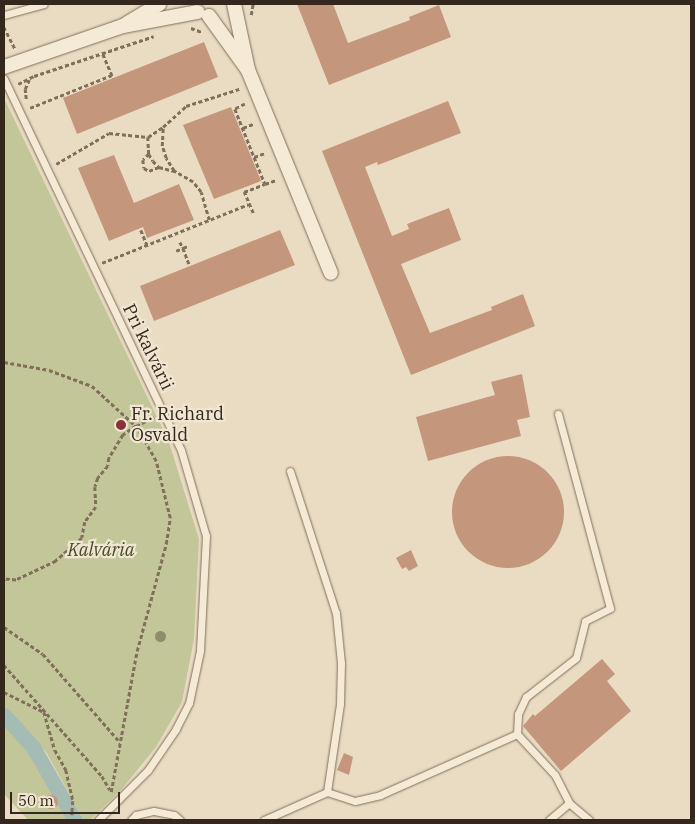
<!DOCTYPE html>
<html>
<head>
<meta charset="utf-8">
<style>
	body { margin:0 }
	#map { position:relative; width:695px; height:824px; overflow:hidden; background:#e9dcc3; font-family:"IBM Plex Serif",serif }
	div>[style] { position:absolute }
	.green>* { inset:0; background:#c3c698 }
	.canal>* { height:15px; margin:-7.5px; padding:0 7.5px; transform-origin:7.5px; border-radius:7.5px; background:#a4bcb4 }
	.building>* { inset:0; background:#c4967c }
	.round { border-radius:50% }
	.path>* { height:2.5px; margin-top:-1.25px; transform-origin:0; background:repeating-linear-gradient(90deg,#816e5b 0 4px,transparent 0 6.5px) }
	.roads { filter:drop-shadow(0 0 1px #816e5b) drop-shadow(0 0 1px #816e5b) }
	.service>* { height:7px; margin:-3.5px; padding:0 3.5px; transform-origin:3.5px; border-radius:3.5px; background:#f5ead5 }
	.minor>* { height:14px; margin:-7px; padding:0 7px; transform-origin:7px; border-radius:7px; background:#f5ead5 }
	.trees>* { width:11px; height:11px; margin:-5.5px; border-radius:50%; background:#8f8d6d }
	.dots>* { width:14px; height:14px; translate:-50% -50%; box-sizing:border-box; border:2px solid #f1e6d1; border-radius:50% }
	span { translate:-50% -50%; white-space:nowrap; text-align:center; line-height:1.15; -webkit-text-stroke:4.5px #f1e6d1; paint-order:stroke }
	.street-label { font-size:18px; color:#33271e }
	.poi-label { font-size:18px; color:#33271e }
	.left { translate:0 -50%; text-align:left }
	.park-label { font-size:18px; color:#464d27; font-style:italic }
	.frame { position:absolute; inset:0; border:5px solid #33271e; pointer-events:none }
	.scale { position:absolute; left:10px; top:792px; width:110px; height:22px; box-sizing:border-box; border:2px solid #33271e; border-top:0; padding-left:6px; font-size:15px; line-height:18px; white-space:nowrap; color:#33271e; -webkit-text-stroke:4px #f1e6d1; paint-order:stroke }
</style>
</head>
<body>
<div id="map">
	<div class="green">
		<div style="clip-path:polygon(4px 98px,169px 442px,199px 539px,194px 639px,182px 702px,156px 747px,121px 790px,90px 820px,84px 820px,46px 752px,4px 708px)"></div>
		<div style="clip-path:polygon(4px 719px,29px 746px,70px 820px,28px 820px,4px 794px)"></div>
	</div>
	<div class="canal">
		<div style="left:4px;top:715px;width:43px;rotate:47.8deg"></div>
		<div style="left:33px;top:747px;width:84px;rotate:60.1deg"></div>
	</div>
	<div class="building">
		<div style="clip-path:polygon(297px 4px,333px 4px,348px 43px,402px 23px,410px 20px,409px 17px,439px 5px,451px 37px,329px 85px)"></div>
		<div style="clip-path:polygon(204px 42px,218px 77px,77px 134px,63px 98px)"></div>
		<div style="clip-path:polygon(448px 101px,461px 133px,378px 165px,377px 162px,365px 167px,392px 236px,409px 229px,407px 224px,449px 208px,461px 240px,401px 264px,430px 333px,492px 310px,491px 307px,523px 294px,535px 326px,411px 375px,322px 151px)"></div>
		<div style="clip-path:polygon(231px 107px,261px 181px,214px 199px,183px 125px)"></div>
		<div style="clip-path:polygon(114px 155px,134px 203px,179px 184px,194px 220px,147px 238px,143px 227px,109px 241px,78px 168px)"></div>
		<div style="clip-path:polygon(280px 230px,295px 265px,154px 321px,140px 286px)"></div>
		<div style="clip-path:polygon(522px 374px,530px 417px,517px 420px,521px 436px,428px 461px,416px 417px,495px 395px,491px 382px)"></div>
		<div class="round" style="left:452px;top:456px;width:112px;height:112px"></div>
		<div style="clip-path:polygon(411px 550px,418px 566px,409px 571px,406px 567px,402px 569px,396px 558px)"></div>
		<div style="clip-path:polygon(602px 659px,615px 674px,607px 681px,631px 711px,561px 771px,523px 726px,533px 714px,535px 716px)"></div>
		<div style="clip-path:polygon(344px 753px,353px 757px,349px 775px,337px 770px)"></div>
		<div class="round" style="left:44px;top:795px;width:14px;height:14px"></div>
	</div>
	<div class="path">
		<div style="left:251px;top:15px;width:11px;rotate:-80deg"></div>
		<div style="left:4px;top:27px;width:25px;rotate:63deg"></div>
		<div style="left:191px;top:28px;width:12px;rotate:20deg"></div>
		<div style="left:103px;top:54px;width:26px;rotate:67deg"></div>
		<div style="left:18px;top:84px;width:18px;rotate:-27deg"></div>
		<div style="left:34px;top:76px;width:126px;rotate:-18.4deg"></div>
		<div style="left:26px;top:99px;width:10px;rotate:-96deg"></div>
		<div style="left:25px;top:89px;width:10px;rotate:-66deg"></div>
		<div style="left:245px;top:104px;width:11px;rotate:153deg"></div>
		<div style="left:235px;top:109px;width:81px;rotate:68.2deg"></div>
		<div style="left:265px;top:184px;width:12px;rotate:-20deg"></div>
		<div style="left:30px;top:108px;width:88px;rotate:-21.9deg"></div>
		<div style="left:243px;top:128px;width:11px;rotate:-22deg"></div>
		<div style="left:148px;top:137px;width:17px;rotate:87deg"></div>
		<div style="left:149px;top:154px;width:8px;rotate:60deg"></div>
		<div style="left:153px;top:161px;width:8px;rotate:45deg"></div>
		<div style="left:159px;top:167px;width:16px;rotate:15deg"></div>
		<div style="left:149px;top:154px;width:8px;rotate:135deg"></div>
		<div style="left:143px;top:160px;width:8px;rotate:83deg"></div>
		<div style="left:144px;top:168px;width:6px;rotate:31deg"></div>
		<div style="left:149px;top:171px;width:11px;rotate:-22deg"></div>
		<div style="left:254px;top:157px;width:12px;rotate:-20deg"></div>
		<div style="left:56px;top:164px;width:61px;rotate:-30.3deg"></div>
		<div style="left:109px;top:133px;width:39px;rotate:6deg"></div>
		<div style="left:148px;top:137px;width:18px;rotate:-34deg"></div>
		<div style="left:253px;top:213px;width:23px;rotate:-113deg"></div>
		<div style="left:244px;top:192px;width:22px;rotate:-21deg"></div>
		<div style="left:209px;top:220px;width:29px;rotate:-106deg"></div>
		<div style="left:201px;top:192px;width:13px;rotate:-129deg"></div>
		<div style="left:193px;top:182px;width:22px;rotate:-150deg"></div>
		<div style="left:174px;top:171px;width:15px;rotate:-122deg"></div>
		<div style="left:166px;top:158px;width:13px;rotate:-108deg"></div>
		<div style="left:162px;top:146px;width:19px;rotate:-87deg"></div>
		<div style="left:163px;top:127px;width:31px;rotate:-42deg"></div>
		<div style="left:186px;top:106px;width:56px;rotate:-17.8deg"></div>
		<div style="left:141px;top:230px;width:16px;rotate:68deg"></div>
		<div style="left:180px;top:242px;width:7px;rotate:63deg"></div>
		<div style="left:183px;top:248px;width:5px;rotate:-22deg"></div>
		<div style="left:176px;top:251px;width:8px;rotate:-23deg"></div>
		<div style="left:183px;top:248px;width:17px;rotate:69deg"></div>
		<div style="left:102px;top:263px;width:158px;rotate:-21.9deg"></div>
		<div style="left:4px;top:362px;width:46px;rotate:10.1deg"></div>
		<div style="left:49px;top:370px;width:46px;rotate:20.4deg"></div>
		<div style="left:92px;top:386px;width:59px;rotate:42.3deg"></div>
		<div style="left:136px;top:426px;width:16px;rotate:145deg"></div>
		<div style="left:123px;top:435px;width:27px;rotate:121deg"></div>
		<div style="left:109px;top:458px;width:8px;rotate:97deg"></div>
		<div style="left:108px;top:466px;width:16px;rotate:130deg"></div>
		<div style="left:98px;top:478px;width:9px;rotate:108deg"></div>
		<div style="left:95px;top:487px;width:20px;rotate:87deg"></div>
		<div style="left:96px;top:507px;width:19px;rotate:126deg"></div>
		<div style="left:85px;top:522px;width:16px;rotate:101deg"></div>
		<div style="left:82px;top:538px;width:35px;rotate:139deg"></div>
		<div style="left:56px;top:561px;width:44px;rotate:154.6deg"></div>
		<div style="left:16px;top:580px;width:12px;rotate:-175deg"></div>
		<div style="left:4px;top:627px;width:47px;rotate:34.7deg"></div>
		<div style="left:43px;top:654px;width:117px;rotate:48.8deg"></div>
		<div style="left:4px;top:665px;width:148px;rotate:48.6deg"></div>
		<div style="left:102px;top:776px;width:16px;rotate:60deg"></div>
		<div style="left:4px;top:692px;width:45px;rotate:26.6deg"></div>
		<div style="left:44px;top:712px;width:40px;rotate:74deg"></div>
		<div style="left:55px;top:750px;width:23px;rotate:61deg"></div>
		<div style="left:66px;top:770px;width:32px;rotate:77deg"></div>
		<div style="left:73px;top:801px;width:14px;rotate:94deg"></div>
		<div style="left:111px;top:792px;width:143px;rotate:-79.6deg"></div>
		<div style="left:137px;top:651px;width:111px;rotate:-74.8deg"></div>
		<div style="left:166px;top:544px;width:26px;rotate:-81deg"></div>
		<div style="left:170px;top:518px;width:59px;rotate:-103.8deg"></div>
		<div style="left:156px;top:461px;width:40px;rotate:-119.7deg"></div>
		<div style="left:136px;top:426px;width:20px;rotate:-27deg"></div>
	</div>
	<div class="roads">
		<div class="service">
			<div style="left:4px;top:15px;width:41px;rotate:-15.4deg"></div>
			<div style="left:4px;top:79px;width:411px;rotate:64.5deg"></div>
			<div style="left:181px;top:450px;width:90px;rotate:73.8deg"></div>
			<div style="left:206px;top:536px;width:115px;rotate:93deg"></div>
			<div style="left:200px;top:651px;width:53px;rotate:101.9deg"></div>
			<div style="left:189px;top:703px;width:29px;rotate:117deg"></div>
			<div style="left:176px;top:729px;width:50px;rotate:124.3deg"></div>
			<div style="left:148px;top:770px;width:71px;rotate:135deg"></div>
			<div style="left:290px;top:471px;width:149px;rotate:72.1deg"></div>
			<div style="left:336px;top:613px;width:50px;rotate:84.3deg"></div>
			<div style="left:341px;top:663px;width:41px;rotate:91.4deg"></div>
			<div style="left:340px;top:704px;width:89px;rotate:98.4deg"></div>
			<div style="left:517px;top:734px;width:56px;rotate:47.2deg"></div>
			<div style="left:555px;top:775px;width:31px;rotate:63deg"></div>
			<div style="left:569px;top:803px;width:26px;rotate:40deg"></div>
			<div style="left:131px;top:820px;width:7px;rotate:-45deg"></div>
			<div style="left:136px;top:815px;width:18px;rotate:-13deg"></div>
			<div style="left:154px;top:811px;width:20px;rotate:11deg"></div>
			<div style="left:174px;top:815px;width:8px;rotate:40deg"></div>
			<div style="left:264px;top:820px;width:69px;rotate:-24deg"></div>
			<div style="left:327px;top:792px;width:29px;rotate:18deg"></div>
			<div style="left:355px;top:801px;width:26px;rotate:-13deg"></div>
			<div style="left:380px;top:795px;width:150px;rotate:-24deg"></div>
			<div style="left:517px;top:734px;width:20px;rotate:-87deg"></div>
			<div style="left:518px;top:714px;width:19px;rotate:-65deg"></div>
			<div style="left:526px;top:697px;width:63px;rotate:-38deg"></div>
			<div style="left:576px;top:658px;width:38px;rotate:-76deg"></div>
			<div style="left:585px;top:621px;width:28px;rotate:-27deg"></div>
			<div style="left:610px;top:608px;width:201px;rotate:-105deg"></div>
			<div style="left:549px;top:820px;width:26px;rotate:-40deg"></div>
		</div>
		<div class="minor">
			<div style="left:234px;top:4px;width:67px;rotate:78deg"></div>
			<div style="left:248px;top:70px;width:219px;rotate:67.8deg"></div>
			<div style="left:209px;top:16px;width:67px;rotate:54.2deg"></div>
			<div style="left:126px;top:24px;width:39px;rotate:-31deg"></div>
			<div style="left:4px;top:67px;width:126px;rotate:-19deg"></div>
			<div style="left:123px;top:26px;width:76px;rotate:-10.6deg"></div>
		</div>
	</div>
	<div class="trees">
		<div style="left:160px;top:636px"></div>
	</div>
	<div class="dots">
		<div style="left:121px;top:425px;background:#8b3137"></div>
	</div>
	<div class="street-label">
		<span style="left:148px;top:347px;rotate:64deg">Pri kalvárii</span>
	</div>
	<div class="poi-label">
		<span class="left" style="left:131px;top:425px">Fr. Richard<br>Osvald</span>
	</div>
	<div class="park-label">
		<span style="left:101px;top:550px">Kalvária</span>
	</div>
	<div class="frame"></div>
	<div class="scale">50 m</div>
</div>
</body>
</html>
